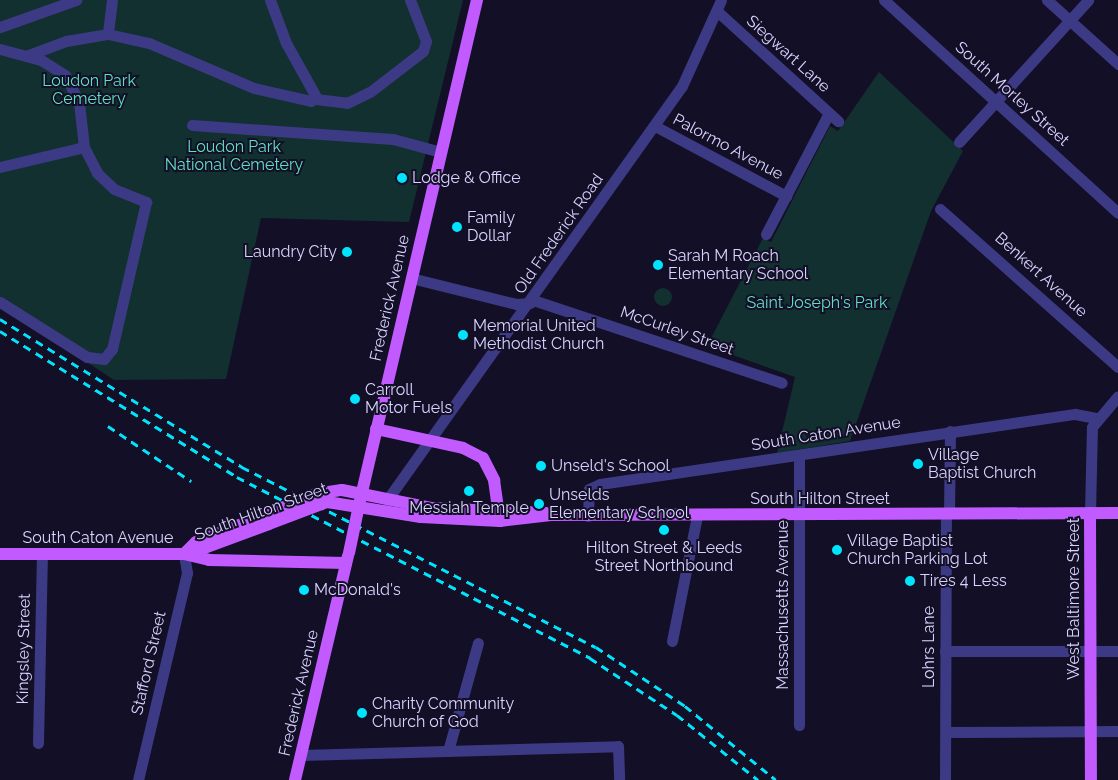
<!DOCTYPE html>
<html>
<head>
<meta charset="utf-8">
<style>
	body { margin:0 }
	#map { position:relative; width:1118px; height:780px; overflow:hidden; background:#130f26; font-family:Raleway,sans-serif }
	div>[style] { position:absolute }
	.green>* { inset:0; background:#12302f }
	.round { border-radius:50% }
	.minor>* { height:11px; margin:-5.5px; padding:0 5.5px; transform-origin:5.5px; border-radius:5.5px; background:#3d3a85 }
	.major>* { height:12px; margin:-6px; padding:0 6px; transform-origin:6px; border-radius:6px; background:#c25bff }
	.rail>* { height:2.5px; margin-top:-1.25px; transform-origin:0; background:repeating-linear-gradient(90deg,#00e5ff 0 8px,transparent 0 14px) }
	.major-bridge>* { height:12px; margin:-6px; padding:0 6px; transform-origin:6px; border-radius:6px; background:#c25bff }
	.dots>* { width:14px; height:14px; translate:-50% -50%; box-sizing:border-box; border:2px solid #130f26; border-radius:50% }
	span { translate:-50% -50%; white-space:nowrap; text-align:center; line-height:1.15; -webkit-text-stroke:4px #130f26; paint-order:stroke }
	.street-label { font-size:16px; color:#d9d4ff }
	.park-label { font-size:16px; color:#5fe0c0 }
	.poi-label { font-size:16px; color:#d9d4ff }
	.left { translate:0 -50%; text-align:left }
	.right { translate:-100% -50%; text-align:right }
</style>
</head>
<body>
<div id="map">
	<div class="green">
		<div style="clip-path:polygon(0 0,463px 0,409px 222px,261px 218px,226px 379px,114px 380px,0 305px)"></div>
		<div style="clip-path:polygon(879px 72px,963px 151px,931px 211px,850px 441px,777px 453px,795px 377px,707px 346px,763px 238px,771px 242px,830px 126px,838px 131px)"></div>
		<div class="round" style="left:654px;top:288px;width:18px;height:18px"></div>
	</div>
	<div class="minor">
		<div style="left:112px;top:0;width:34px;rotate:97deg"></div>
		<div style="left:108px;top:34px;width:42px;rotate:12.4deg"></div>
		<div style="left:149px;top:43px;width:114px;rotate:23.2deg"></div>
		<div style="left:254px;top:88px;width:58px;rotate:12.8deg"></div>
		<div style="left:311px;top:101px;width:7px;rotate:-56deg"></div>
		<div style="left:315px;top:95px;width:60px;rotate:-119.1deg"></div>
		<div style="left:286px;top:43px;width:46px;rotate:-110.4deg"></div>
		<div style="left:884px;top:0;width:316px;rotate:42.3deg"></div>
		<div style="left:1047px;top:0;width:96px;rotate:42deg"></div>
		<div style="left:717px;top:11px;width:164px;rotate:42.3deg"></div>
		<div style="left:0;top:27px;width:81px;rotate:-19.6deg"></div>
		<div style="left:0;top:49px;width:42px;rotate:15deg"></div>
		<div style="left:41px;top:60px;width:28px;rotate:32deg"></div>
		<div style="left:65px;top:75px;width:31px;rotate:63deg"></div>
		<div style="left:79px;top:103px;width:44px;rotate:83.5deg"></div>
		<div style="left:84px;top:147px;width:29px;rotate:63deg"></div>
		<div style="left:97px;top:173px;width:23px;rotate:43deg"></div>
		<div style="left:114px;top:189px;width:35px;rotate:22deg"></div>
		<div style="left:146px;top:202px;width:151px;rotate:103deg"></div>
		<div style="left:112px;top:349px;width:13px;rotate:129deg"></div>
		<div style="left:104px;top:359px;width:17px;rotate:-173deg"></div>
		<div style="left:87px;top:357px;width:103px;rotate:-147.7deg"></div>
		<div style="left:26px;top:56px;width:43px;rotate:-20.6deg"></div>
		<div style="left:66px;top:41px;width:43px;rotate:-9.5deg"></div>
		<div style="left:316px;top:99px;width:31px;rotate:7deg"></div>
		<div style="left:347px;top:103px;width:25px;rotate:-26deg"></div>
		<div style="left:370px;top:92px;width:67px;rotate:-37.7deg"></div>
		<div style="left:423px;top:51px;width:10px;rotate:-73deg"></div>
		<div style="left:426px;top:41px;width:44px;rotate:-111.3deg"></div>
		<div style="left:192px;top:125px;width:201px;rotate:4deg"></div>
		<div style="left:393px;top:139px;width:50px;rotate:15.2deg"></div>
		<div style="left:655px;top:126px;width:149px;rotate:28.1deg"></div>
		<div style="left:959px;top:142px;width:192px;rotate:-47.7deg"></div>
		<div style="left:0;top:167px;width:86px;rotate:-13.4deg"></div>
		<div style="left:940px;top:209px;width:238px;rotate:41.6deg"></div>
		<div style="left:766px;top:234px;width:136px;rotate:-62.5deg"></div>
		<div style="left:411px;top:278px;width:108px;rotate:13.9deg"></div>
		<div style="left:516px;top:304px;width:14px;rotate:-4deg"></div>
		<div style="left:533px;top:300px;width:262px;rotate:18.4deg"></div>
		<div style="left:387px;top:500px;width:508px;rotate:-54.53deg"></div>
		<div style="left:682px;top:86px;width:94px;rotate:-65.6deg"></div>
		<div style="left:1090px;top:513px;width:86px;rotate:-88.7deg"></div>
		<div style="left:1092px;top:427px;width:40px;rotate:-50deg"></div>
		<div style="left:949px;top:514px;width:83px;rotate:-89.3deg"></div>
		<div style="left:588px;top:516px;width:27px;rotate:-88deg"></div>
		<div style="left:589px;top:489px;width:12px;rotate:-24deg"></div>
		<div style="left:600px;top:484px;width:480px;rotate:-8.4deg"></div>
		<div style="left:1075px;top:414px;width:21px;rotate:11deg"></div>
		<div style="left:672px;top:641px;width:127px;rotate:-78.7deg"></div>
		<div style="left:945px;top:651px;width:173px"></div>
		<div style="left:799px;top:725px;width:270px;rotate:-90deg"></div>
		<div style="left:946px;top:732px;width:172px;rotate:-0.3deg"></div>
		<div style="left:38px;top:743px;width:188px;rotate:-88.8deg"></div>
		<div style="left:448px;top:751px;width:112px;rotate:-74.5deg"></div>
		<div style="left:301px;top:755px;width:317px;rotate:-1.6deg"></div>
		<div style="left:618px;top:746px;width:34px;rotate:88deg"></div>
		<div style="left:138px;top:780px;width:213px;rotate:-76.7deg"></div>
		<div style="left:187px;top:573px;width:19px;rotate:-99deg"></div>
		<div style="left:945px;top:780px;width:266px;rotate:-89.8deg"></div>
	</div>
	<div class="major">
		<div style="left:376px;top:429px;width:89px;rotate:12.3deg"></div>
		<div style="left:463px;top:448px;width:22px;rotate:27deg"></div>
		<div style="left:483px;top:458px;width:25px;rotate:63deg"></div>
		<div style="left:494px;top:480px;width:36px;rotate:82deg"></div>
		<div style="left:316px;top:494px;width:26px;rotate:-9deg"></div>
		<div style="left:342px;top:490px;width:92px;rotate:11.3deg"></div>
		<div style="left:432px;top:508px;width:114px;rotate:2.5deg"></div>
		<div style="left:327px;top:502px;width:95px;rotate:9.1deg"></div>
		<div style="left:421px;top:517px;width:79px;rotate:2.9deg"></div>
		<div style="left:500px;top:521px;width:51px;rotate:-6.7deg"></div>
		<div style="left:551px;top:515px;width:567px;rotate:-0.2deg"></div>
		<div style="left:359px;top:505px;width:519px;rotate:-76.85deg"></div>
		<div style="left:1090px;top:513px;width:267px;rotate:89.8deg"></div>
		<div style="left:191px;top:553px;width:83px;rotate:-20.4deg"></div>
		<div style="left:0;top:554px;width:184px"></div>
		<div style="left:184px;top:554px;width:26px;rotate:13deg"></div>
		<div style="left:209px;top:560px;width:137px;rotate:1.3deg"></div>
		<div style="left:184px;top:554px;width:17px;rotate:-45deg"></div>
		<div style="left:196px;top:542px;width:66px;rotate:-21.5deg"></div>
		<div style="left:295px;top:780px;width:230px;rotate:-76.7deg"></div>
	</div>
	<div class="rail">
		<div style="left:0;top:319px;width:284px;rotate:31.4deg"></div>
		<div style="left:242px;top:467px;width:397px;rotate:27deg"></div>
		<div style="left:596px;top:647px;width:107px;rotate:33.5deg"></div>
		<div style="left:685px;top:706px;width:117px;rotate:39.1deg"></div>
		<div style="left:0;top:331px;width:278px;rotate:31.6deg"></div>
		<div style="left:237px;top:477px;width:397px;rotate:27.1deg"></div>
		<div style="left:590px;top:658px;width:104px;rotate:33.2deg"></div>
		<div style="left:677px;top:715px;width:104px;rotate:38.7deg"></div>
		<div style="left:108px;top:426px;width:100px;rotate:33.5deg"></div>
	</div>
	<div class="major-bridge">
		<div style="left:257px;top:518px;width:64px;rotate:-22.1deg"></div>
		<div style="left:269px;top:524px;width:62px;rotate:-20.8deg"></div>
		<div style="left:349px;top:553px;width:49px;rotate:-78.2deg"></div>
	</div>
	<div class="dots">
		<div style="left:402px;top:178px;background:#00e5ff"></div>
		<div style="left:457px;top:227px;background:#00e5ff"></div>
		<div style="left:347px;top:252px;background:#00e5ff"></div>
		<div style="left:658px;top:265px;background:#00e5ff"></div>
		<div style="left:463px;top:335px;background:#00e5ff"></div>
		<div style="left:355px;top:399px;background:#00e5ff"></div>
		<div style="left:918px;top:464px;background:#00e5ff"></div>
		<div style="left:541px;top:466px;background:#00e5ff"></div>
		<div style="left:469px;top:491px;background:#00e5ff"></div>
		<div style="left:539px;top:504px;background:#00e5ff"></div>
		<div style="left:664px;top:530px;background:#00e5ff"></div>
		<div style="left:837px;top:550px;background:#00e5ff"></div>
		<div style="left:910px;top:581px;background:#00e5ff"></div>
		<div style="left:304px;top:590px;background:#00e5ff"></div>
		<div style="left:362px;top:713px;background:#00e5ff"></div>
	</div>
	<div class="street-label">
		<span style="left:788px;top:54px;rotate:42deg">Siegwart Lane</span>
		<span style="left:1012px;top:94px;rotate:42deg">South Morley Street</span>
		<span style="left:728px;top:147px;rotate:28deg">Palormo Avenue</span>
		<span style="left:559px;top:234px;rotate:-55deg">Old Frederick Road</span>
		<span style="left:1041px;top:275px;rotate:42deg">Benkert Avenue</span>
		<span style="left:390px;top:298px;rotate:-77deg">Frederick Avenue</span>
		<span style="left:677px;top:331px;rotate:19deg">McCurley Street</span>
		<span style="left:826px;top:434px;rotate:-9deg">South Caton Avenue</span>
		<span style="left:820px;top:499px">South Hilton Street</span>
		<span style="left:261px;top:512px;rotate:-20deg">South Hilton Street</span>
		<span style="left:98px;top:538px">South Caton Avenue</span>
		<span style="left:1074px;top:599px;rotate:-90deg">West Baltimore Street</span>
		<span style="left:783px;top:605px;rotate:-90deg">Massachusetts Avenue</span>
		<span style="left:929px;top:647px;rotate:-90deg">Lohrs Lane</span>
		<span style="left:24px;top:649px;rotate:-89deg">Kingsley Street</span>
		<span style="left:149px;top:663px;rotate:-77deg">Stafford Street</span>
		<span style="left:299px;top:693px;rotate:-77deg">Frederick Avenue</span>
	</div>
	<div class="park-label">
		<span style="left:89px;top:90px">Loudon Park<br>Cemetery</span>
		<span style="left:234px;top:156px">Loudon Park<br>National Cemetery</span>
		<span style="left:817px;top:303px">Saint Joseph's Park</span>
	</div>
	<div class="poi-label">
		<span class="left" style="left:412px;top:178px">Lodge &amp; Office</span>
		<span class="left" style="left:467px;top:227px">Family<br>Dollar</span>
		<span class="right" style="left:337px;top:252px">Laundry City</span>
		<span class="left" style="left:668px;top:265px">Sarah M Roach<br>Elementary School</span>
		<span class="left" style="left:473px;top:335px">Memorial United<br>Methodist Church</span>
		<span class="left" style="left:365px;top:399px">Carroll<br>Motor Fuels</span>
		<span class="left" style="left:928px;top:464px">Village<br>Baptist Church</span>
		<span class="left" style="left:551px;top:466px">Unseld's School</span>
		<span class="left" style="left:549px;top:504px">Unselds<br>Elementary School</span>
		<span style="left:469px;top:508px">Messiah Temple</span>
		<span class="left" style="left:847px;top:550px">Village Baptist<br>Church Parking Lot</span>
		<span style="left:664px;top:557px">Hilton Street &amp; Leeds<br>Street Northbound</span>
		<span class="left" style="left:920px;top:581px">Tires 4 Less</span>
		<span class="left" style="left:314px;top:590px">McDonald's</span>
		<span class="left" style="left:372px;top:713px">Charity Community<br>Church of God</span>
	</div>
</div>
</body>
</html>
